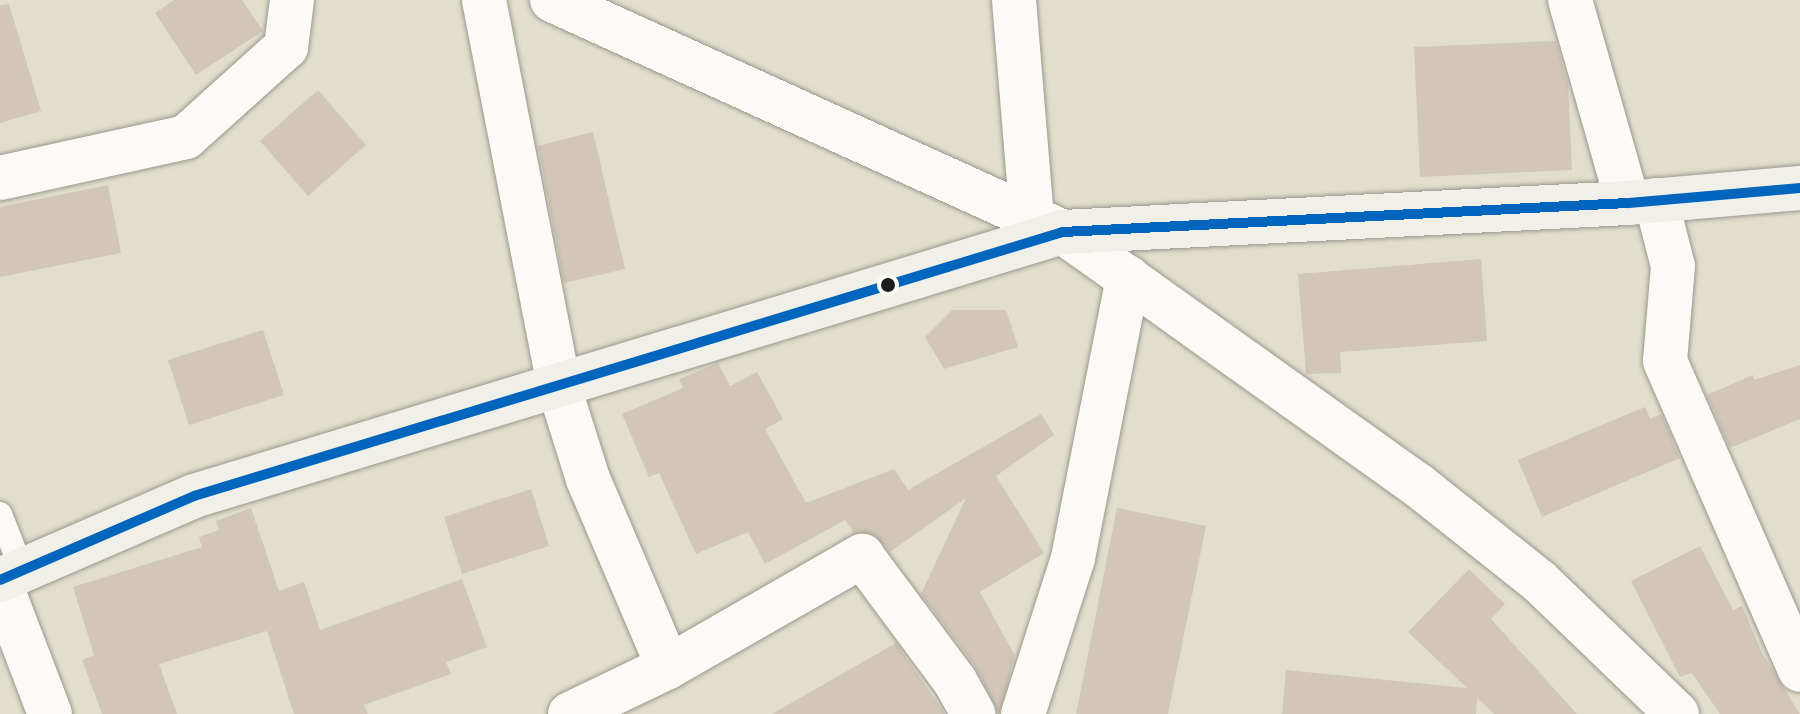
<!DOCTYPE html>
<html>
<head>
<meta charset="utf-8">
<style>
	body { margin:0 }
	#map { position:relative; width:1800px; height:714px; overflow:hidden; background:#e2decc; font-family:Itim,sans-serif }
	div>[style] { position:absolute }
	.building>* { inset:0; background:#d1c6b7 }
	.roads { filter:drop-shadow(0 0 2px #9a988e) drop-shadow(0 0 2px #9a988e) }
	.service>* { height:24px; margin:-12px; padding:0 12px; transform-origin:12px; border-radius:12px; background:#fbfaf7 }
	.minor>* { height:44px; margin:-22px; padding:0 22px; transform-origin:22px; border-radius:22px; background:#fbfaf7 }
	.tertiary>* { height:44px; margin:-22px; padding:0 22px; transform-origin:22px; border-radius:22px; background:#fbfaf7 }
	.secondary>* { height:44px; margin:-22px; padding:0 22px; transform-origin:22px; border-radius:22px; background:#f1f0e8 }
	.bus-1>* { height:10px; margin:-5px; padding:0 5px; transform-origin:5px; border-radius:5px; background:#0065bd }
	.dots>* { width:22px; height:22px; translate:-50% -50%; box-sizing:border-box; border:4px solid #fdfcf7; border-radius:50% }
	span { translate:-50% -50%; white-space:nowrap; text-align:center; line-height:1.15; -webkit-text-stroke:7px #fdfcf7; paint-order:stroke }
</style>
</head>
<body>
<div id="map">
	<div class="building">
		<div style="clip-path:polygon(174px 0,242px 0,263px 31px,196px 75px,155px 13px)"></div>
		<div style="clip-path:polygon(9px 4px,41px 111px,0 123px,0 5px)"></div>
		<div style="clip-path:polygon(1556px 41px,1568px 85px,1572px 170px,1420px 177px,1414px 47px)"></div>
		<div style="clip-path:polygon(318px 90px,366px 145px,308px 196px,260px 141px)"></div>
		<div style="clip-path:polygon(593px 132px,625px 269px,564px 283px,538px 146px)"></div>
		<div style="clip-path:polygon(108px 185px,121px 253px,0 277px,0 207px)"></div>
		<div style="clip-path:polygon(1481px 259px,1487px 341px,1340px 352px,1341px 373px,1306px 374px,1298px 274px)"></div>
		<div style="clip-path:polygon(952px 310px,1006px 310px,1018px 347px,944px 369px,925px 337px)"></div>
		<div style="clip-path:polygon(263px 330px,284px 395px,189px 425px,168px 360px)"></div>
		<div style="clip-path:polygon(718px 363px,730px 386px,757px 372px,783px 419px,765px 429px,806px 503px,894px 469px,908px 490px,1041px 414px,1054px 435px,996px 476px,1044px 553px,980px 592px,1015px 656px,999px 714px,975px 666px,921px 594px,966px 498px,890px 552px,873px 534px,854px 533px,845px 520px,765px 564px,748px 532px,696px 554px,659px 473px,649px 477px,622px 414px,683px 388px,679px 379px)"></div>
		<div style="clip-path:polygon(1800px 365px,1800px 419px,1730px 448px,1707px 395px,1753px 375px,1754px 380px)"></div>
		<div style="clip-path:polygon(1645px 407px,1650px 419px,1661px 414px,1680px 458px,1542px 517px,1518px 460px)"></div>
		<div style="clip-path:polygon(531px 489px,549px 546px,462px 574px,444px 517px)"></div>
		<div style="clip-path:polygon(251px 508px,279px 591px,304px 582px,320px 630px,462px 579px,487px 647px,446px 662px,451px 674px,364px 705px,368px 714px,294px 714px,267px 631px,159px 664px,177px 714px,102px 714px,82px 660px,94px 655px,73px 587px,202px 547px,199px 537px,219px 530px,216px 521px)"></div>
		<div style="clip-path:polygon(1117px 508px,1206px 526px,1168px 714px,1076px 714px)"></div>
		<div style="clip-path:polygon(1700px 546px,1733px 610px,1742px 606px,1762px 653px,1800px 714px,1720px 714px,1692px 673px,1680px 677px,1631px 581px)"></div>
		<div style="clip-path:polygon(1469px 569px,1505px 604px,1491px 619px,1577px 714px,1494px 714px,1477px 698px,1476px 714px,1282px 714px,1286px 670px,1467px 688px,1408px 632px)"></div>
		<div style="clip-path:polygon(896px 643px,945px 714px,772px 714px)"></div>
	</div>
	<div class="roads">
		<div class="service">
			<div style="left:0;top:514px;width:60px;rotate:68.6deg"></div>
		</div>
		<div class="minor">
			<div style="left:484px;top:0;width:394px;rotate:79deg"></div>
			<div style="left:559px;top:387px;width:96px;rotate:72.5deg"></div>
			<div style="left:588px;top:479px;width:204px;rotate:66.9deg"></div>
			<div style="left:1014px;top:0;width:219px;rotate:85.3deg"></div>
			<div style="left:1570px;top:0;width:211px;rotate:74.1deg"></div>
			<div style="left:0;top:178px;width:190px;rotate:-12.4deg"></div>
			<div style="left:186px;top:137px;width:135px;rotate:-42deg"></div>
			<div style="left:286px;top:47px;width:47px;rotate:-82.7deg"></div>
			<div style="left:1656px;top:200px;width:68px;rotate:75.6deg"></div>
			<div style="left:1673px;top:266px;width:95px;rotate:94.8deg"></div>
			<div style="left:1665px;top:361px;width:337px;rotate:66.4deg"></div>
			<div style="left:0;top:583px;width:140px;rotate:69.1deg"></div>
			<div style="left:570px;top:714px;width:109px;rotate:-25.6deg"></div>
			<div style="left:668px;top:667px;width:224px;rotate:-29.8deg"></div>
			<div style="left:862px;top:556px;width:156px;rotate:53.4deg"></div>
			<div style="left:955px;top:681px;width:38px;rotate:61deg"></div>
			<div style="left:1023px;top:714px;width:164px;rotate:-72.2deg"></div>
			<div style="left:1073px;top:558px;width:286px;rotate:-78.9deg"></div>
		</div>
		<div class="tertiary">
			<div style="left:552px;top:0;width:561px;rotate:24.42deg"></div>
			<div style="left:1063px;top:232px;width:437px;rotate:35.5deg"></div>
			<div style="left:1419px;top:486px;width:154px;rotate:38.4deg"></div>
			<div style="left:1540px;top:582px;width:190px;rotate:43.9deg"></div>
		</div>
		<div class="secondary">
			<div style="left:0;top:580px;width:211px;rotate:-23.4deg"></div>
			<div style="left:194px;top:496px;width:908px;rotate:-16.9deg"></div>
			<div style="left:1063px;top:232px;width:566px;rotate:-2.94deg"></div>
			<div style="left:1628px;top:203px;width:173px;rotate:-5deg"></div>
		</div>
	</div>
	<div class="bus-1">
		<div style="left:0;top:580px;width:211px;rotate:-23.4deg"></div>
		<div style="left:194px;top:496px;width:908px;rotate:-16.9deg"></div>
		<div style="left:1063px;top:232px;width:566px;rotate:-2.94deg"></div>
		<div style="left:1628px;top:203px;width:173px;rotate:-5deg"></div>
	</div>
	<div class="dots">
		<div style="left:888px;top:285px;background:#1c1c1c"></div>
	</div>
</div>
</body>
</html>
